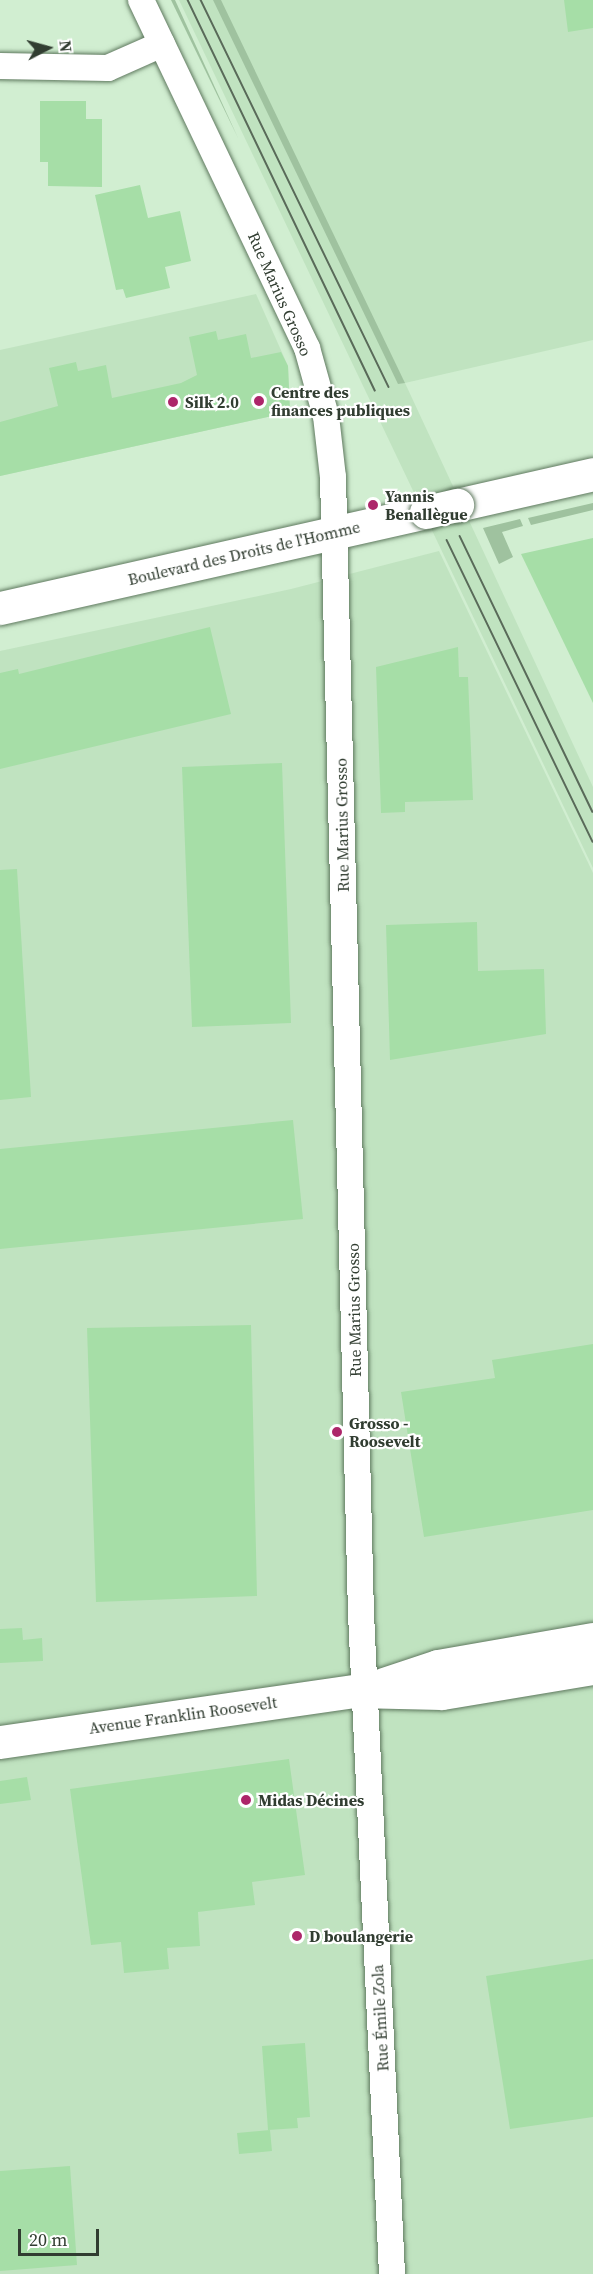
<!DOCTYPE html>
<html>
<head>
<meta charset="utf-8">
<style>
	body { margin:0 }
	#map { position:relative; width:593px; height:2274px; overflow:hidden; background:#d1eed1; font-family:"Source Serif 4",serif }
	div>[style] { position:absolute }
	.built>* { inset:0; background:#c0e3c0 }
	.green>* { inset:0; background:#9fc29f }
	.building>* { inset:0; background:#a6dea7 }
	.roads { filter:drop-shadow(0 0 2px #5f795f) drop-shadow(0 0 2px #5f795f) }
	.street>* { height:26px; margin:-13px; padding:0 13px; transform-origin:13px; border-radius:13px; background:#fff }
	.secondary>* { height:33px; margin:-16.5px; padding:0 16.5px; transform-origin:16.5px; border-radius:16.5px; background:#fff }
	.primary>* { height:33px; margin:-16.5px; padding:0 16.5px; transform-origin:16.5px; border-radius:16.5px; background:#fff }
	.tram>* { height:1.5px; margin:-0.75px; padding:0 0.75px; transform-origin:0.75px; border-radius:0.75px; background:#596a59 }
	.bridges { filter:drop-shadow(0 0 2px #5f795f) drop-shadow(0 0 2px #5f795f) }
	.primary-bridge>* { height:33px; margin:-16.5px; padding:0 16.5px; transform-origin:16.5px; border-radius:16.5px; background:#fff }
	.dots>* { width:16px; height:16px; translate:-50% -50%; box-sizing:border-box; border:3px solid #fff; border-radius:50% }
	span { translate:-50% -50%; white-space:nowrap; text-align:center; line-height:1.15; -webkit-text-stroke:4.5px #fff; paint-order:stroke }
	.street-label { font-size:16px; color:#313d31 }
	.poi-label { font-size:16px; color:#313d31; font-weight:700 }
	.left { translate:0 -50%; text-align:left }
	.north { position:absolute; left:18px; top:18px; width:60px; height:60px; -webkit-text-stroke:4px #fff; paint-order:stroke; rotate:84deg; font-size:16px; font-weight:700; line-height:24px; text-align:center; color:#313d31 }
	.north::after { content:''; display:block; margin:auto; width:21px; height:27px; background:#313d31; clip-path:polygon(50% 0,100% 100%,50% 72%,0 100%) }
	.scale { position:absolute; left:18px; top:2229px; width:81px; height:27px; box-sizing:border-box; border:3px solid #313d31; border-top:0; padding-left:8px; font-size:18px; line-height:21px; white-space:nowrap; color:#313d31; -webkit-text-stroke:4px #fff; paint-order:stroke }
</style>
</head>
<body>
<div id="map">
	<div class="built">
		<div style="clip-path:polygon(179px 0,593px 0,593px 340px,405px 383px,593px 787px,593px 868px)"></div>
		<div style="clip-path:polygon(256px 294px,288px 366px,290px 412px,0 476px,0 350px)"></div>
		<div style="clip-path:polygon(439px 551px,593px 873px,593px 2274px,0 2274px,0 651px,291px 589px)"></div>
	</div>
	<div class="green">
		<div style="clip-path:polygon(171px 0,175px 0,238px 138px)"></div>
		<div style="clip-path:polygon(213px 0,221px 0,405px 383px,398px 384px)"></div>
		<div style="clip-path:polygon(593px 503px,593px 510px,531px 525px,528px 518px)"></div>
		<div style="clip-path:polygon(520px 519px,523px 526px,502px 532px,513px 557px,499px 564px,483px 528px)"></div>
	</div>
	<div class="building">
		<div style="clip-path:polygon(564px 0,593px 0,593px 28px,568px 32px)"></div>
		<div style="clip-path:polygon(40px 101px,86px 101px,86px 119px,102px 119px,102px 187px,48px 186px,48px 162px,40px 162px)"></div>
		<div style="clip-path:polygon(140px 185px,148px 218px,180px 211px,191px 261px,165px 267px,170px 288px,126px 298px,123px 289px,116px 290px,95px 195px)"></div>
		<div style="clip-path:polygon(216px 331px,218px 340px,246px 334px,251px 358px,281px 352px,288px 366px,290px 412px,0 476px,0 422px,58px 406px,49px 368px,76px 362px,78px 371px,106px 365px,112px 398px,181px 383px,197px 375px,189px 337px)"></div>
		<div style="clip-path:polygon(593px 538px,593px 703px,521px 554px)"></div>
		<div style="clip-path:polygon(210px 627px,231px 714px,0 769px,0 673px,18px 669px,19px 674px)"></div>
		<div style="clip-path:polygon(458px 647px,459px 677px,468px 677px,473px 800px,405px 802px,405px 812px,381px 813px,376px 667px)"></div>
		<div style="clip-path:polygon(282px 763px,291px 1023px,192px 1027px,182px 767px)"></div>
		<div style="clip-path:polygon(17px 869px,31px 1097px,0 1100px,0 870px)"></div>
		<div style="clip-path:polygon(477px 922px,478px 971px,544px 969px,546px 1034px,390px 1060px,386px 925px)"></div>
		<div style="clip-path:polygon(293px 1120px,303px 1219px,0 1249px,0 1149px)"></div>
		<div style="clip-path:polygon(251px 1325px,257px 1596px,96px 1602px,87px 1328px)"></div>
		<div style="clip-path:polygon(593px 1344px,593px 1510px,424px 1537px,401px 1392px,495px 1378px,492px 1360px)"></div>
		<div style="clip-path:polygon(22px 1628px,23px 1640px,42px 1638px,43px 1661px,0 1663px,0 1629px)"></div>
		<div style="clip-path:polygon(289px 1759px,305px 1875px,252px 1882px,255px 1905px,198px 1912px,200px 1946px,167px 1948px,169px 1969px,124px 1973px,121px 1942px,91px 1945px,70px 1789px)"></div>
		<div style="clip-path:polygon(27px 1777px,31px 1800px,0 1804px,0 1781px)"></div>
		<div style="clip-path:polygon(593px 1959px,593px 2117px,510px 2129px,486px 1976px)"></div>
		<div style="clip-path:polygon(305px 2043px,310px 2117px,297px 2118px,298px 2128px,268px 2130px,262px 2046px)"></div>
		<div style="clip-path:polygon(270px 2130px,272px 2151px,239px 2154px,237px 2133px)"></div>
		<div style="clip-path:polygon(70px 2166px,77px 2265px,0 2271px,0 2171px)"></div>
	</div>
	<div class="roads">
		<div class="street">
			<div style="left:141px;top:0;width:386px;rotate:64.5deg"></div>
			<div style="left:307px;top:348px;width:71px;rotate:74.4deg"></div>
			<div style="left:326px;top:416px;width:61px;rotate:83.5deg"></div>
			<div style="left:333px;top:477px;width:1137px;rotate:88.59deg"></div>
			<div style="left:361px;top:1614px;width:661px;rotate:87.31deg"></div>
			<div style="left:0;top:66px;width:108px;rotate:1.1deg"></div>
			<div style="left:108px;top:68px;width:59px;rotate:-24deg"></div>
		</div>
		<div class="secondary">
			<div style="left:384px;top:1684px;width:57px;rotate:-18.4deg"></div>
			<div style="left:438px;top:1666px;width:157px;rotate:-9.9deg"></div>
			<div style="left:0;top:1742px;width:360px;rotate:-8.2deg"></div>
			<div style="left:356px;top:1691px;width:86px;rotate:1.3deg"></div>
			<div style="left:442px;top:1693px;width:153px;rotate:-9.4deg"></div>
		</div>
		<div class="primary">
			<div style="left:457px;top:505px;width:139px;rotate:-12.8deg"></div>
			<div style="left:0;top:608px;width:437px;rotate:-12.7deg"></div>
		</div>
	</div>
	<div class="tram">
		<div style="left:188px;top:0;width:433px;rotate:64.4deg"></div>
		<div style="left:201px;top:0;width:430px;rotate:64.1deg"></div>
		<div style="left:460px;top:536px;width:306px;rotate:64.3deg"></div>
		<div style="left:447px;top:540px;width:335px;rotate:64.2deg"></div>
	</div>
	<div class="bridges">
		<div class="primary-bridge">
			<div style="left:426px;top:512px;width:32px;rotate:-13deg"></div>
		</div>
	</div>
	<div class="dots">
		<div style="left:259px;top:401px;background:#ad266a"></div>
		<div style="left:173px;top:402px;background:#ad266a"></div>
		<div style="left:373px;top:505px;background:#ad266a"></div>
		<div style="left:337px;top:1432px;background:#ad266a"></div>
		<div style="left:246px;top:1800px;background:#ad266a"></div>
		<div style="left:297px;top:1936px;background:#ad266a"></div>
	</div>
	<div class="street-label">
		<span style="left:280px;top:294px;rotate:66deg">Rue Marius Grosso</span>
		<span style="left:244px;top:553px;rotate:-13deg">Boulevard des Droits de l'Homme</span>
		<span style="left:342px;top:825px;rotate:-91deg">Rue Marius Grosso</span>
		<span style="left:354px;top:1310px;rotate:-91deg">Rue Marius Grosso</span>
		<span style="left:183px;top:1715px;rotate:-8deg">Avenue Franklin Roosevelt</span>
		<span style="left:380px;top:2018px;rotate:-93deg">Rue Émile Zola</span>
	</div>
	<div class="poi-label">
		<span class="left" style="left:271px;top:401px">Centre des<br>finances publiques</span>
		<span class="left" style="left:185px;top:402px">Silk 2.0</span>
		<span class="left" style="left:385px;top:505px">Yannis<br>Benallègue</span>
		<span class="left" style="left:349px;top:1432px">Grosso -<br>Roosevelt</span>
		<span class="left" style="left:258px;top:1800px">Midas Décines</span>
		<span class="left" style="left:309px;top:1936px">D boulangerie</span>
	</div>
	<div class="north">N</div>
	<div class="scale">20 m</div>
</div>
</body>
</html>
